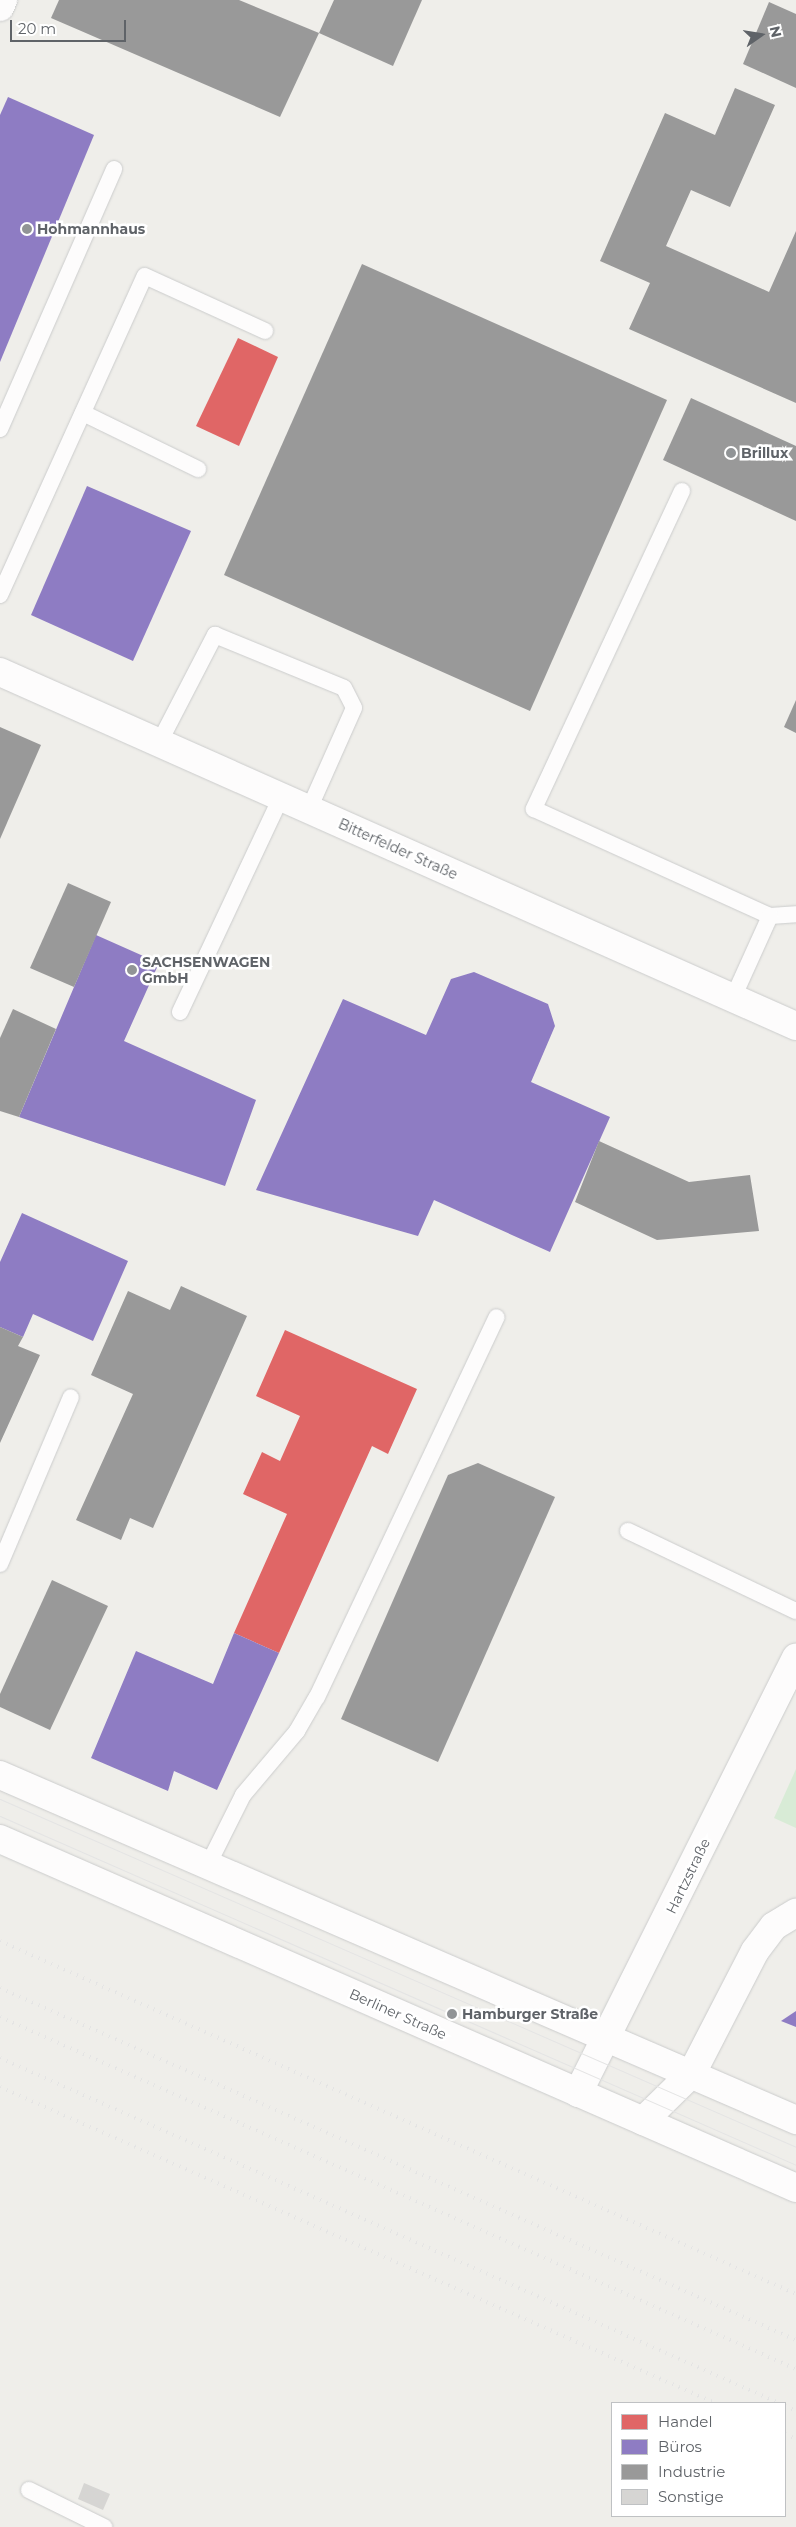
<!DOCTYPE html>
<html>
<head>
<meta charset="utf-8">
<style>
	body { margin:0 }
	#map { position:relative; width:796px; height:2527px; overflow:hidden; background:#efeeea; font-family:Montserrat,sans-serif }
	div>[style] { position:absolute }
	.green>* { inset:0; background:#d8ebd6 }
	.shops>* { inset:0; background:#e06666 }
	.offices>* { inset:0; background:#8e7cc3 }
	.industry>* { inset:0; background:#999 }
	.building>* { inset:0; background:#d6d5d3 }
	.roads { filter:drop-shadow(0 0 1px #cbcccc) drop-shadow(0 0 1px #cbcccc) }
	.lane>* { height:16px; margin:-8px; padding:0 8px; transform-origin:8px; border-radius:8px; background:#fdfcfc }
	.street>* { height:28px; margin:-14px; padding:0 14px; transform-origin:14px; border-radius:14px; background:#fdfcfc }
	.secondary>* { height:28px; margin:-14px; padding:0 14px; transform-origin:14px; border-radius:14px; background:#fdfcfc }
	.tram>* { height:1px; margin:-0.5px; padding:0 0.5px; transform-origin:0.5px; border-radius:0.5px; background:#e4e4e4 }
	.rail>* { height:4px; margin-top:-2px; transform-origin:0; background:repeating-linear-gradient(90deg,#e4e4e4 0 1px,transparent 0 7px) }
	.dots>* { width:14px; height:14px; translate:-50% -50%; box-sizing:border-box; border:2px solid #fff; border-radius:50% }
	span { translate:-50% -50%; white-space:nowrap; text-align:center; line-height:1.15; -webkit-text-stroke:5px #fff; paint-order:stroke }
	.poi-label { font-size:14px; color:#5f6368; font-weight:700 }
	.left { translate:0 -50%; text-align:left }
	.street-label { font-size:14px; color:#5f6368 }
	.legend { position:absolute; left:611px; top:2402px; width:175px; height:115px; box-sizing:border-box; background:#fff; border:1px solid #bfc1c3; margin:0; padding:6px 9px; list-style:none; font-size:15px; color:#5f6368 }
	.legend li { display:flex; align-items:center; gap:10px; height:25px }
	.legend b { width:25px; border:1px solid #bfc1c3 }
	.north { position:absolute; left:736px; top:10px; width:50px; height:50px; -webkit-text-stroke:4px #fff; paint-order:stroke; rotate:77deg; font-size:14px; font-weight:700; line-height:20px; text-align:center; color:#5f6368 }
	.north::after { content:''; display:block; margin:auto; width:18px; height:22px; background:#5f6368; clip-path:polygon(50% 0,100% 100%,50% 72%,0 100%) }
	.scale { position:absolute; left:10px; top:20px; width:116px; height:22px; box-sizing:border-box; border:2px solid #5f6368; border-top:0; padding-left:6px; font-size:15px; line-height:18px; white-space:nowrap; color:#5f6368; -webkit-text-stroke:4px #fff; paint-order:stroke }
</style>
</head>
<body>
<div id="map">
	<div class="green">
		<div style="clip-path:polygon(796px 1769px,796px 1828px,774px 1818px)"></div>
	</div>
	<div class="shops">
		<div style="clip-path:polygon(238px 338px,278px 357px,239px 446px,196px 426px)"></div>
		<div style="clip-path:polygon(285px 1330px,417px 1389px,388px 1454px,372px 1446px,279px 1653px,234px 1633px,287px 1514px,243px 1494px,262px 1452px,280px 1461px,300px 1416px,256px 1396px)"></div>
	</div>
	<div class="offices">
		<div style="clip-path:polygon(8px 97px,94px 135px,0 362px,0 115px)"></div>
		<div style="clip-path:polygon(87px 486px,191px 531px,133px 661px,31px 615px)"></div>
		<div style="clip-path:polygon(96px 935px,159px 963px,124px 1041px,256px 1100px,225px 1186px,19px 1117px)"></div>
		<div style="clip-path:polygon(474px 972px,548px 1004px,555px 1026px,531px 1082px,610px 1117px,550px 1252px,434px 1200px,418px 1236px,256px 1190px,343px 999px,426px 1035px,451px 979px)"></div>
		<div style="clip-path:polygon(22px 1213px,128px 1261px,93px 1341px,33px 1314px,23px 1337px,0 1327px,0 1262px)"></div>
		<div style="clip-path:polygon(234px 1633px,279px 1653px,217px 1790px,174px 1771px,168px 1791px,91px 1758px,136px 1651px,213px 1684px)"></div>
		<div style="clip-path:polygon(796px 2011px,796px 2027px,781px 2021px)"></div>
	</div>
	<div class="industry">
		<div style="clip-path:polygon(59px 0,239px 0,319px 33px,280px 117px,51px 18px)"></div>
		<div style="clip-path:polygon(334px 0,422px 0,393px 66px,319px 33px)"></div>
		<div style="clip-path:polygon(769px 2px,796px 14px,796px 88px,743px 64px)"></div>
		<div style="clip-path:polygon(735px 88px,775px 105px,730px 207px,691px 190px,666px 246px,769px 292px,796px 231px,796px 403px,629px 329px,650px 283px,600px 261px,665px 113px,715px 135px)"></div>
		<div style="clip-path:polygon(362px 264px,667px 400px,530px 711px,224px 575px)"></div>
		<div style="clip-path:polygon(691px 398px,796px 446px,796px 521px,663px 460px)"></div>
		<div style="clip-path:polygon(796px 700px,796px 733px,784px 727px)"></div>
		<div style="clip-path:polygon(0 727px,41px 745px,0 839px)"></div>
		<div style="clip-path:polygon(68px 883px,111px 902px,74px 987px,30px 968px)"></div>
		<div style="clip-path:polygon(13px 1009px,56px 1029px,19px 1117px,0 1111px,0 1038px)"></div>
		<div style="clip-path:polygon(599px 1141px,689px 1182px,750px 1175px,759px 1231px,657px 1240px,575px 1202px)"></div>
		<div style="clip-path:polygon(181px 1286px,247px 1316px,153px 1528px,130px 1518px,121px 1540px,76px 1520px,133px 1394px,91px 1375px,128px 1291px,170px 1310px)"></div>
		<div style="clip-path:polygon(0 1327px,23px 1337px,18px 1346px,40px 1355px,0 1443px)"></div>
		<div style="clip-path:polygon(478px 1463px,555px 1497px,438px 1762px,341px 1719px,448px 1475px)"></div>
		<div style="clip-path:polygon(52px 1580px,108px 1606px,50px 1730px,0 1707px,0 1694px)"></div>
	</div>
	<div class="building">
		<div style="clip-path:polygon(84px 2483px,110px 2494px,103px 2510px,78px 2499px)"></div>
	</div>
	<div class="roads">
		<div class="lane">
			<div style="left:83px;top:413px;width:128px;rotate:26deg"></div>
			<div style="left:0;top:429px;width:284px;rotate:-66.3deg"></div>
			<div style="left:682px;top:491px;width:351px;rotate:115deg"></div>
			<div style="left:534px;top:809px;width:259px;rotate:24.4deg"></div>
			<div style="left:770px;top:916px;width:26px;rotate:-4deg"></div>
			<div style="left:0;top:595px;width:350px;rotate:-65.6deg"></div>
			<div style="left:145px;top:276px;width:132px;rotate:24.6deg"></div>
			<div style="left:159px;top:743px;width:122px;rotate:-62.6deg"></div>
			<div style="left:215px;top:635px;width:139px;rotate:22.3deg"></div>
			<div style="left:344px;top:688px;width:22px;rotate:63deg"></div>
			<div style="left:354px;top:708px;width:111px;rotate:114deg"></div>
			<div style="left:733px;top:998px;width:90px;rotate:-65.7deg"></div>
			<div style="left:180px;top:1012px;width:238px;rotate:-64.8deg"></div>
			<div style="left:628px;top:1531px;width:186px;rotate:25.5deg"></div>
			<div style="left:0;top:1564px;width:181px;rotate:-67deg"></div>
			<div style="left:208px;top:1865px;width:78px;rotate:-63.4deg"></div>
			<div style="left:243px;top:1795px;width:84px;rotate:-49.8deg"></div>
			<div style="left:297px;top:1731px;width:39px;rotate:-60deg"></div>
			<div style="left:317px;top:1697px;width:420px;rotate:-64.7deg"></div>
			<div style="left:29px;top:2490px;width:84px;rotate:26.3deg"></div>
		</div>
		<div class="street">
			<div style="left:0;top:7px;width:8px;rotate:-67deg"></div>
			<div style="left:0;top:672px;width:871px;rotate:23.98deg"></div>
			<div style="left:578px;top:2093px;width:487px;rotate:-63.4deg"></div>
			<div style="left:643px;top:2121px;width:69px;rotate:-44.4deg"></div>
			<div style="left:692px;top:2073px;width:137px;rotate:-62.7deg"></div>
			<div style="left:755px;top:1951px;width:31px;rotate:-53deg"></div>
			<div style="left:774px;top:1926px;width:26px;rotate:-31deg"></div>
		</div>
		<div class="secondary">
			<div style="left:0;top:1775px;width:868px;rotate:23.43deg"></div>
			<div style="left:0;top:1839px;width:869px;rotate:23.67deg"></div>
		</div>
	</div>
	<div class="tram">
		<div style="left:0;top:1799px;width:869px;rotate:23.61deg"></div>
		<div style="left:0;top:1816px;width:869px;rotate:23.67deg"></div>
	</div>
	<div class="rail">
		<div style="left:0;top:1941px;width:871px;rotate:23.92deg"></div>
		<div style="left:0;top:1988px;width:870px;rotate:23.86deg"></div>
		<div style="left:0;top:2017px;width:870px;rotate:23.86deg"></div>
		<div style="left:0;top:2058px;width:852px;rotate:23.89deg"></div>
		<div style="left:0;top:2087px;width:782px;rotate:23.84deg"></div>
		<div style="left:785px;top:2406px;width:12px;rotate:24deg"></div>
		<div style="left:785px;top:2434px;width:12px;rotate:24deg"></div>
	</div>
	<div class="dots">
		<div style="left:27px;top:229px;background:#919496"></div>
		<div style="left:731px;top:453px;background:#919496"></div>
		<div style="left:132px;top:970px;background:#919496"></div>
		<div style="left:452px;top:2014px;background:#919496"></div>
	</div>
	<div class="poi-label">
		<span class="left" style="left:37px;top:229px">Hohmannhaus</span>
		<span class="left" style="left:741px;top:453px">Brillux</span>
		<span class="left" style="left:142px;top:970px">SACHSENWAGEN<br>GmbH</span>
		<span class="left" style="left:462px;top:2014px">Hamburger Straße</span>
	</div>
	<div class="street-label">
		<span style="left:398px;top:849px;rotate:24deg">Bitterfelder Straße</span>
		<span style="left:688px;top:1876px;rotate:-64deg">Hartzstraße</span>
		<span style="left:398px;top:2014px;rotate:24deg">Berliner Straße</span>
	</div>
	<ul class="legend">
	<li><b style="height:14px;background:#e06666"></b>Handel</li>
	<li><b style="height:14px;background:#8e7cc3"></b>Büros</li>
	<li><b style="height:14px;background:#999"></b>Industrie</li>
	<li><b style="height:14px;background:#d6d5d3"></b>Sonstige</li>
	</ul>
	<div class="north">N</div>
	<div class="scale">20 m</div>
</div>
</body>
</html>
